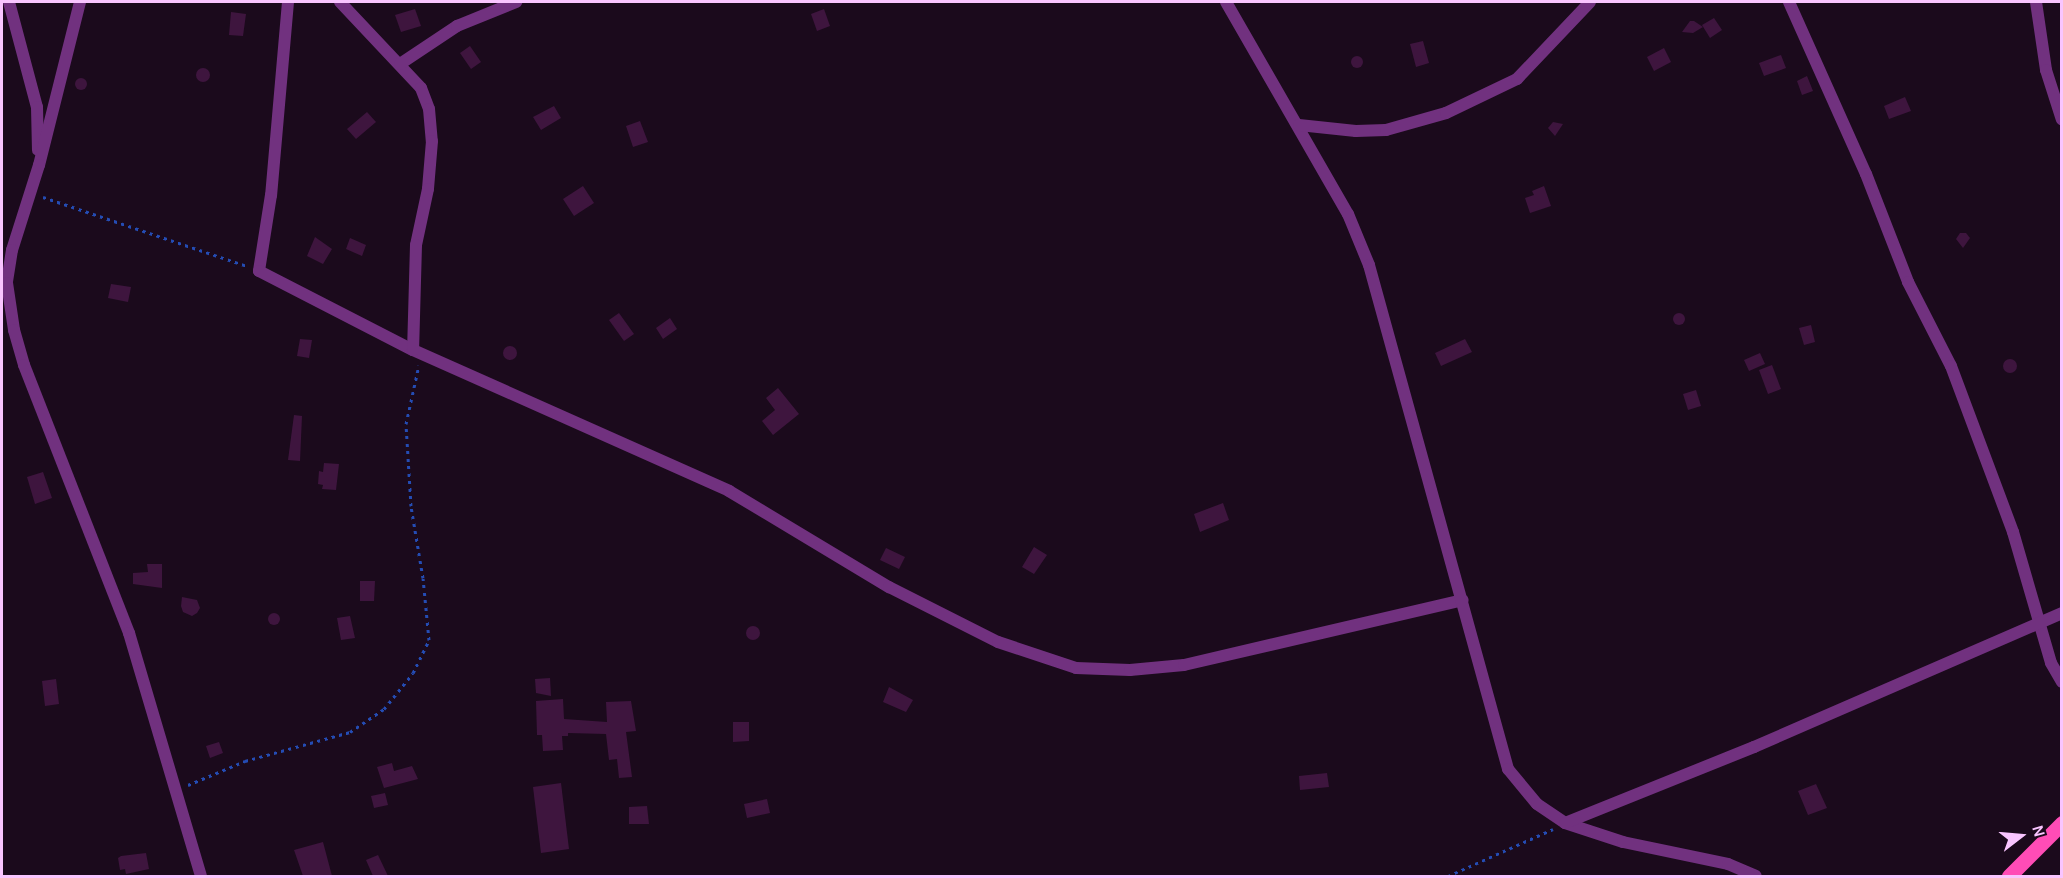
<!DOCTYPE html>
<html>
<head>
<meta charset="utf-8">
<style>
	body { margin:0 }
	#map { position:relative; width:2063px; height:878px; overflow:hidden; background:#1b0a1c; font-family:Karla,sans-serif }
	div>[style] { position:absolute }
	.building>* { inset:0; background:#3e153e }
	.round { border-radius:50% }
	.path>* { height:3px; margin-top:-1.5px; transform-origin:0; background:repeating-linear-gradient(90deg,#244cb4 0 3px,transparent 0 7.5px) }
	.street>* { height:12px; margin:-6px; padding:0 6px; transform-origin:6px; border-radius:6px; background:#71317f }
	.primary>* { height:15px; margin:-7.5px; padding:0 7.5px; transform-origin:7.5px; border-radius:7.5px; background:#ff4cb6 }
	span { translate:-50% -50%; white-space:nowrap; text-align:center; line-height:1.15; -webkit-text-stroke:6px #1b0a1c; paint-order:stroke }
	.frame { position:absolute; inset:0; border:3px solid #f9c5ff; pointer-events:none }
	.north { position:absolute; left:1991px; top:806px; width:60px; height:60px; -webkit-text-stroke:4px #1b0a1c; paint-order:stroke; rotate:74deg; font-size:16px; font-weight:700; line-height:24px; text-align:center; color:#f9c5ff }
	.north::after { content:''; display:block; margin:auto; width:21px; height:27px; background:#f9c5ff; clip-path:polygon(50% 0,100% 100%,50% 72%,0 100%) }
</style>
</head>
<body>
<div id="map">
	<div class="building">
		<div style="clip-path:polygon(415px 9px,421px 26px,401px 32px,395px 15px)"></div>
		<div style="clip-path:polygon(824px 9px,830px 26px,817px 31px,811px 14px)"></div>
		<div style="clip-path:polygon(231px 12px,246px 14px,243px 36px,229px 35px)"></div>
		<div style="clip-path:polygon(1714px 18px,1722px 30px,1710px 38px,1702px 25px)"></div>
		<div style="clip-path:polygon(1690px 21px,1694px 21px,1703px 27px,1693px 33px,1682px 32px)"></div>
		<div style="clip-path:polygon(1423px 41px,1429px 63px,1416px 67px,1410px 44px)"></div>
		<div style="clip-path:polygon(470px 46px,481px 62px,471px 69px,460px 53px)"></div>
		<div style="clip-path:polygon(1664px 48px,1671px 62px,1654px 71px,1647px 57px)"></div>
		<div style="clip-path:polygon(1781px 55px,1786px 68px,1764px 76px,1759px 63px)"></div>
		<div class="round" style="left:1351px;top:56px;width:12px;height:12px"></div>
		<div class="round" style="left:196px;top:68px;width:14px;height:14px"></div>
		<div style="clip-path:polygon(1807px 76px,1813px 91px,1802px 95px,1797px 81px)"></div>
		<div class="round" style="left:75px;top:78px;width:12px;height:12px"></div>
		<div style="clip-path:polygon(1905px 97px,1911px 111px,1889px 119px,1884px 106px)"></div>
		<div style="clip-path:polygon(554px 106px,561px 118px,541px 130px,533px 117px)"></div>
		<div style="clip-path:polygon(367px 112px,376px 122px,356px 139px,347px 129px)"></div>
		<div style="clip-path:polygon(640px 121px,648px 142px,633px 147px,626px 126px)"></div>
		<div style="clip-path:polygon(1553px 122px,1563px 124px,1555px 136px,1548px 128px)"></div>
		<div style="clip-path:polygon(583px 186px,594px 203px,574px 216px,563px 199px)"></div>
		<div style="clip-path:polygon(1544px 186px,1551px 206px,1530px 213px,1525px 198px,1534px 195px,1532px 191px)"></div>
		<div style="clip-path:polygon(1960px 233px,1966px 233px,1970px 238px,1963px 248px,1956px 239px)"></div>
		<div style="clip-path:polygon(315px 237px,332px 249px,323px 264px,307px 256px)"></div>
		<div style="clip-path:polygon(350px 238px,366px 245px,362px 256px,346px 249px)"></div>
		<div style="clip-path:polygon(111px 284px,131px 287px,128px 302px,108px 298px)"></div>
		<div class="round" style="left:1673px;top:313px;width:12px;height:12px"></div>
		<div style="clip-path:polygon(619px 313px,634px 334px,624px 341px,609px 320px)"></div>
		<div style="clip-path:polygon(670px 318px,677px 329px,663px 339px,656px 328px)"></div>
		<div style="clip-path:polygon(1811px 325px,1815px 342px,1804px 345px,1799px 328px)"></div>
		<div style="clip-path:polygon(300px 339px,312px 340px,309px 358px,297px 356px)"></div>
		<div style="clip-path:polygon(1465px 339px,1472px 352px,1441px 366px,1435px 353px)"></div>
		<div class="round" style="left:503px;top:346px;width:14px;height:14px"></div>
		<div style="clip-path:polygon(1760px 353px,1765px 364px,1749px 371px,1744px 360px)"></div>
		<div class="round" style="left:2003px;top:359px;width:14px;height:14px"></div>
		<div style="clip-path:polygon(1772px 365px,1781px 389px,1768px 394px,1759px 370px)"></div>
		<div style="clip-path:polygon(778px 388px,799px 414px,773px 435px,762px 421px,775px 410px,766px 398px)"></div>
		<div style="clip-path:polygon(1696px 390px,1701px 406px,1688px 410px,1683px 394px)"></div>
		<div style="clip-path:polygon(294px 415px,302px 416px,300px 461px,288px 460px)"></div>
		<div style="clip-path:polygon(324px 463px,339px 464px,336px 490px,322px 489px,323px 485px,318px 484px,319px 471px,323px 472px)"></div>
		<div style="clip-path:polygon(43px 472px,52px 498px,35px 504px,27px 477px)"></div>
		<div style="clip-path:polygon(1223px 503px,1229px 520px,1200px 532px,1194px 514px)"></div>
		<div style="clip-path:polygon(1034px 547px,1047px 555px,1034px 574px,1022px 567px)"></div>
		<div style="clip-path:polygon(886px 548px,905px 557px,899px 569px,880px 560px)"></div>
		<div style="clip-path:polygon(147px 564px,162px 564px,162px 588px,133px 584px,133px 573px,148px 572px)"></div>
		<div style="clip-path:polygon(360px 581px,375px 581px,374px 601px,360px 601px)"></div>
		<div style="clip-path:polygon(182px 597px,197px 600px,200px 608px,197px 613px,192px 616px,183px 612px,181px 606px)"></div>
		<div class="round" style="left:268px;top:613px;width:12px;height:12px"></div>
		<div style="clip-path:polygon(350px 616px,355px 638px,341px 640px,337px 618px)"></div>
		<div class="round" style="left:746px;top:626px;width:14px;height:14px"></div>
		<div style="clip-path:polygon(550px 678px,551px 696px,536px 693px,535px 679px)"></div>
		<div style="clip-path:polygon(56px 679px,59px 704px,45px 706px,42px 681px)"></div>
		<div style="clip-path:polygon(889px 687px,913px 700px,906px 712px,883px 702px)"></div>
		<div style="clip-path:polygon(563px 699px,564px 719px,607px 722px,606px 702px,631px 701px,636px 731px,626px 732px,632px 777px,619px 778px,617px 759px,609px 760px,606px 734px,568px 733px,568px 736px,562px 736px,563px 750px,543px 751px,542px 735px,537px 735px,536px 701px)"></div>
		<div style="clip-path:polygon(733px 722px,749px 722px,749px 741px,733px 742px)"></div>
		<div style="clip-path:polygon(219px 742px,223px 753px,210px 758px,206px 746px)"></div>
		<div style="clip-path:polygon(392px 763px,394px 771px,412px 766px,418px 779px,384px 788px,377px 767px)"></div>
		<div style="clip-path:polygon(1327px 773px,1329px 787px,1300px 790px,1299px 776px)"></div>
		<div style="clip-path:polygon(561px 783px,569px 849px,541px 853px,533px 787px)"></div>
		<div style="clip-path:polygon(1816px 784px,1827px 808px,1808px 815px,1798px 791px)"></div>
		<div style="clip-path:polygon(385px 793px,388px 805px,374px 808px,371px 796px)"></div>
		<div style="clip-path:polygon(767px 799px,770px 813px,747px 818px,744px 804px)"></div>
		<div style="clip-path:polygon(647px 806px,649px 824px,629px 824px,629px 807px)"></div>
		<div style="clip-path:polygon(323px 842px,332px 876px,303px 876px,294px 850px)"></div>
		<div style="clip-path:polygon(146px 853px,149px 869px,126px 874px,125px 869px,120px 870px,118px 858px,121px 856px)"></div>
		<div style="clip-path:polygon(378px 855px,388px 876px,373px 876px,366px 860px)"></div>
	</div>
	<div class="path">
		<div style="left:43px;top:197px;width:215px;rotate:18.7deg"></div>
		<div style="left:188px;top:785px;width:62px;rotate:-22.8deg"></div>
		<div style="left:245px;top:761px;width:109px;rotate:-15.4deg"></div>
		<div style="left:350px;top:732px;width:41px;rotate:-34.1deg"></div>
		<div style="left:384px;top:709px;width:46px;rotate:-51.1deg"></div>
		<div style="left:413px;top:673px;width:37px;rotate:-64deg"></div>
		<div style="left:429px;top:640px;width:62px;rotate:-95.5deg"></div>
		<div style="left:423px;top:578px;width:73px;rotate:-99.5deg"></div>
		<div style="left:411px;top:506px;width:82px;rotate:-93.5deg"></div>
		<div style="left:406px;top:424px;width:60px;rotate:-77.6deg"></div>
		<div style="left:1448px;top:876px;width:115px;rotate:-24.1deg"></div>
	</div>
	<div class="street">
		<div style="left:9px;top:2px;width:109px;rotate:75.1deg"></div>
		<div style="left:37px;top:107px;width:43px;rotate:88.7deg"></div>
		<div style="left:80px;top:2px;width:168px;rotate:104.1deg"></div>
		<div style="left:39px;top:165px;width:89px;rotate:107.6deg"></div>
		<div style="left:12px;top:250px;width:33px;rotate:99deg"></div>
		<div style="left:7px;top:283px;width:48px;rotate:81.5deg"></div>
		<div style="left:14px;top:330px;width:36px;rotate:74deg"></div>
		<div style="left:24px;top:365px;width:288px;rotate:68.6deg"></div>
		<div style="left:129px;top:633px;width:253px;rotate:73.5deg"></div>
		<div style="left:288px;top:2px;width:194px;rotate:95deg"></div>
		<div style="left:271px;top:195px;width:77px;rotate:99deg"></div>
		<div style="left:259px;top:271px;width:173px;rotate:27.2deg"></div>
		<div style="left:413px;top:350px;width:346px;rotate:24deg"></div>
		<div style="left:729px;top:491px;width:187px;rotate:31deg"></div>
		<div style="left:889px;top:587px;width:122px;rotate:26.8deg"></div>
		<div style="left:998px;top:642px;width:82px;rotate:18.4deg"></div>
		<div style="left:1076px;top:668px;width:54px;rotate:2.1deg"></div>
		<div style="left:1130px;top:670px;width:54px;rotate:-5.3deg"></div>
		<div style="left:1184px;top:665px;width:286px;rotate:-13.1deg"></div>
		<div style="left:340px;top:2px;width:118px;rotate:46.7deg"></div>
		<div style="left:421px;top:88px;width:22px;rotate:69deg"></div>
		<div style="left:429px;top:109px;width:32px;rotate:85deg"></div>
		<div style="left:432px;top:141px;width:48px;rotate:94.8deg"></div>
		<div style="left:428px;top:189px;width:57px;rotate:102.1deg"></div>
		<div style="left:416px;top:245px;width:105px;rotate:91.6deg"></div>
		<div style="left:1226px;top:2px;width:245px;rotate:60.1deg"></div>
		<div style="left:1348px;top:214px;width:55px;rotate:67.6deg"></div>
		<div style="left:1369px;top:265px;width:523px;rotate:74.58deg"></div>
		<div style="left:1508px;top:769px;width:45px;rotate:50.4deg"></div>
		<div style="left:1537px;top:804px;width:34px;rotate:34deg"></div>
		<div style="left:1565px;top:823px;width:61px;rotate:18.1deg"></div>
		<div style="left:1623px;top:842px;width:107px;rotate:11.8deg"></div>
		<div style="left:1728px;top:864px;width:30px;rotate:23deg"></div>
		<div style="left:1789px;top:2px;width:188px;rotate:65.9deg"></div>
		<div style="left:1866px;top:174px;width:116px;rotate:68.7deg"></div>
		<div style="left:1908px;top:282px;width:94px;rotate:62.9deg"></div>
		<div style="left:1951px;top:366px;width:177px;rotate:69.5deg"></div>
		<div style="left:2013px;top:532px;width:136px;rotate:73.8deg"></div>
		<div style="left:2051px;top:663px;width:22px;rotate:60deg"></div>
		<div style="left:2036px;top:2px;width:69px;rotate:81.6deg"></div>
		<div style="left:2046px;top:70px;width:52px;rotate:72.3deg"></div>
		<div style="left:400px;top:64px;width:69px;rotate:-33.7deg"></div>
		<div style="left:457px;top:26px;width:64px;rotate:-22.1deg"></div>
		<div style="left:1299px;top:125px;width:57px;rotate:6deg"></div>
		<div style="left:1356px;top:131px;width:30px;rotate:-2deg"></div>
		<div style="left:1386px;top:130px;width:62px;rotate:-15.8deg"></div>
		<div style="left:1446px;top:113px;width:79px;rotate:-25.6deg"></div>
		<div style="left:1517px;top:79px;width:106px;rotate:-46.5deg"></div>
		<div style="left:1565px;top:823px;width:204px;rotate:-21.9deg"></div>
		<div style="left:1754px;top:747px;width:336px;rotate:-23.5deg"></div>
	</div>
	<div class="primary">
		<div style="left:2009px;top:876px;width:75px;rotate:-45deg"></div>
	</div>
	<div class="frame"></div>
	<div class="north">N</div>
</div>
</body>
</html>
